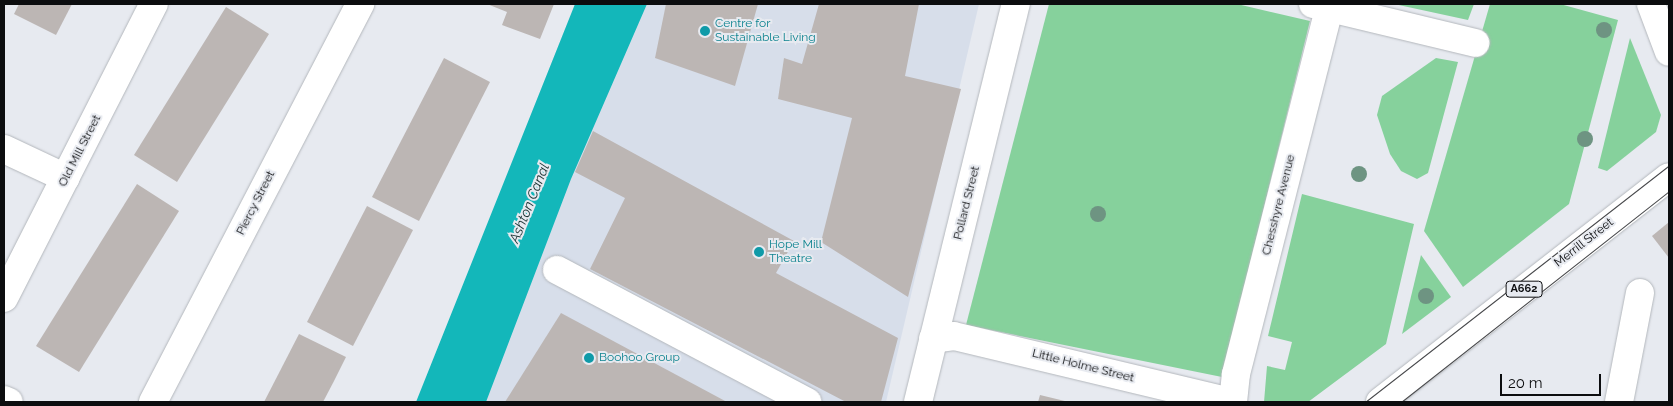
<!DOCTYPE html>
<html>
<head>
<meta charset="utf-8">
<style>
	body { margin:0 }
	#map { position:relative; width:1673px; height:406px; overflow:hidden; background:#e7eaf0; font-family:Raleway,sans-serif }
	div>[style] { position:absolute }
	.built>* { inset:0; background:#d7deea }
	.green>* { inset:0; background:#86d19c }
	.water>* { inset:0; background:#13b7ba }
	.building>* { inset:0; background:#bcb6b4 }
	.roads { filter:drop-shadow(0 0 1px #b3b7bc) drop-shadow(0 0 1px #b3b7bc) }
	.minor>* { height:28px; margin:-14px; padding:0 14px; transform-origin:14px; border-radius:14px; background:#fff }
	.major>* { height:28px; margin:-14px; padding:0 14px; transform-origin:14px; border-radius:14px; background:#fff }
	.tram>* { height:1px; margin:-0.5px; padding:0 0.5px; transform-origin:0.5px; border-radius:0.5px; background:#48494c }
	.trees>* { width:16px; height:16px; margin:-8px; border-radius:50%; background:#6e9482 }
	.dots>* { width:14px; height:14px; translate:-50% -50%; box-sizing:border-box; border:2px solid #e7eaf0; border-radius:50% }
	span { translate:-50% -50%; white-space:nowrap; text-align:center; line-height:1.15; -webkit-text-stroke:4px #e7eaf0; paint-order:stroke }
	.shield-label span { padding:1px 4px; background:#e7eaf0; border:1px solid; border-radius:4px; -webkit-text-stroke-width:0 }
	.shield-label { font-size:11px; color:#0c0d0f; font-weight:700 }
	.culture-label { font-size:12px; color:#0d838f }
	.left { translate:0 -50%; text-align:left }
	.street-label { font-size:12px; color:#0c0d0f }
	.water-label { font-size:14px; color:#193131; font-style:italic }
	.frame { position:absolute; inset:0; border:5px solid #0c0d0f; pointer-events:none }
	.scale { position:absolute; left:1500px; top:374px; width:101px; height:22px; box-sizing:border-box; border:2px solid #0c0d0f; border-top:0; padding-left:6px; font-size:15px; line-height:18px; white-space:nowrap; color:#0c0d0f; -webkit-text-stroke:4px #e7eaf0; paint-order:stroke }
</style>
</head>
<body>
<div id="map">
	<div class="built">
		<div style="clip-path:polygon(639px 4px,979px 4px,886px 402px,483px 402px)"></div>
	</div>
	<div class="green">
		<div style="clip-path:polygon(1049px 4px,1237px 4px,1310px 21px,1222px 377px,966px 325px)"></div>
		<div style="clip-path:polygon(1394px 4px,1474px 4px,1468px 20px)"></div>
		<div style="clip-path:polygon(1490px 4px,1560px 4px,1618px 20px,1569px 204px,1463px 287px,1424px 231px)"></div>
		<div style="clip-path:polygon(1630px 38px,1661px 115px,1656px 132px,1607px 171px,1598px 168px)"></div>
		<div style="clip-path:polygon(1436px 58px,1458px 62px,1428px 173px,1417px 179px,1401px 171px,1390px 154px,1377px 115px,1382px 96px)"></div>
		<div style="clip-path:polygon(1302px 194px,1414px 224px,1386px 344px,1308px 402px,1264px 402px,1267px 366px,1285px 370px,1292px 342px,1268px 336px)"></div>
		<div style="clip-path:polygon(1421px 255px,1451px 297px,1402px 334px)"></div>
	</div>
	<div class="water">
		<div style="clip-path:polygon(575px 4px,647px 4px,571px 179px,486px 402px,416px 402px)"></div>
	</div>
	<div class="building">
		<div style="clip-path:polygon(19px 4px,72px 4px,56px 35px,14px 14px)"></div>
		<div style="clip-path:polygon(487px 4px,554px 4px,540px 39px,502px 25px,507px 12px)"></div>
		<div style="clip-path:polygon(666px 4px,758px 4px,735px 86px,655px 58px)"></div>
		<div style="clip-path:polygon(819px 4px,919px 4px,905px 76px,961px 89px,908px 297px,821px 242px,852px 118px,778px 99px,784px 58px,802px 64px)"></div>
		<div style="clip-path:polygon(226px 7px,269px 34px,177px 182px,134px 155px)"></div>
		<div style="clip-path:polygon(444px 58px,490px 82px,419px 221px,372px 197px)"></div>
		<div style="clip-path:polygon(593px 131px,794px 241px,776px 273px,898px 338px,881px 402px,846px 402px,590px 269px,625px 198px,575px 172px)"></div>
		<div style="clip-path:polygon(137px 184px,179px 211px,79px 372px,36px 346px)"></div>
		<div style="clip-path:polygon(367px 206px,413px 230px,353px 346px,307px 322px)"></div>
		<div style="clip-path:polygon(1669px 222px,1669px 258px,1652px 236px)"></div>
		<div style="clip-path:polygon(561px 313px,727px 402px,505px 402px)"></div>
		<div style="clip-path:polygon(299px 334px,346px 357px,334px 381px,323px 402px,264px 402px)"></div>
		<div style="clip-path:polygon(1040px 395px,1069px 402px,1038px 402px)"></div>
	</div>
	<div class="roads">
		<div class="minor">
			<div style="left:1313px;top:4px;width:167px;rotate:13.5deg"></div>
			<div style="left:1651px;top:4px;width:51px;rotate:69.4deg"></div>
			<div style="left:4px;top:149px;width:68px;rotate:25.1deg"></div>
			<div style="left:557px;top:270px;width:283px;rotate:27.8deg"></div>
			<div style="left:4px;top:298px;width:330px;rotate:-63deg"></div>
			<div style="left:933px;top:339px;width:21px;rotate:-8deg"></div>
			<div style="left:954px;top:336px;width:286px;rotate:13.4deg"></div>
			<div style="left:4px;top:400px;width:5px;rotate:22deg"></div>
			<div style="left:153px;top:402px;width:449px;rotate:-62.5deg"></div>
			<div style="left:918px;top:402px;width:410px;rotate:-76.2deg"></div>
			<div style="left:1233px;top:402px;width:28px;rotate:-84deg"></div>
			<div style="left:1236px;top:374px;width:377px;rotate:-75.7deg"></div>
			<div style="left:1619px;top:402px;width:111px;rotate:-79.1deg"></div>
		</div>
		<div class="major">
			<div style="left:1380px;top:402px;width:366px;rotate:-37.9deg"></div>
		</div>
	</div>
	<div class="tram">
		<div style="left:1365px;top:402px;width:385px;rotate:-37.9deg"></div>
		<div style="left:1401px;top:402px;width:341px;rotate:-38.2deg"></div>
	</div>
	<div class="trees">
		<div style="left:1604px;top:30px"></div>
		<div style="left:1585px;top:139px"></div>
		<div style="left:1359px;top:174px"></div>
		<div style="left:1098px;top:214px"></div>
		<div style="left:1426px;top:296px"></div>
	</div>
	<div class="dots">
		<div style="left:705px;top:31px;background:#0f9aa8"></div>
		<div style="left:759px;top:252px;background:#0f9aa8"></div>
		<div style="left:589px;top:358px;background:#0f9aa8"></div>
	</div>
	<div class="shield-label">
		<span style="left:1524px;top:289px">A662</span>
	</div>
	<div class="culture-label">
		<span class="left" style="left:715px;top:31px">Centre for<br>Sustainable Living</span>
		<span class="left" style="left:769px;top:252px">Hope Mill<br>Theatre</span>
		<span class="left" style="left:599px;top:358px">Boohoo Group</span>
	</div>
	<div class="street-label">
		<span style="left:80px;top:151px;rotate:-63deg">Old Mill Street</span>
		<span style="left:256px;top:203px;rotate:-63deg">Piercy Street</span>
		<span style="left:967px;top:203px;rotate:-76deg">Pollard Street</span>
		<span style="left:1279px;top:205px;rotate:-76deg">Chesshyre Avenue</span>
		<span style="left:1584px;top:243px;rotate:-38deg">Merrill Street</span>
		<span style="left:1083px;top:366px;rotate:14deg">Little Holme Street</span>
	</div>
	<div class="water-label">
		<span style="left:529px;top:203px;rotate:-68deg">Ashton Canal</span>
	</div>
	<div class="frame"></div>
	<div class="scale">20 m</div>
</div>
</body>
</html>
